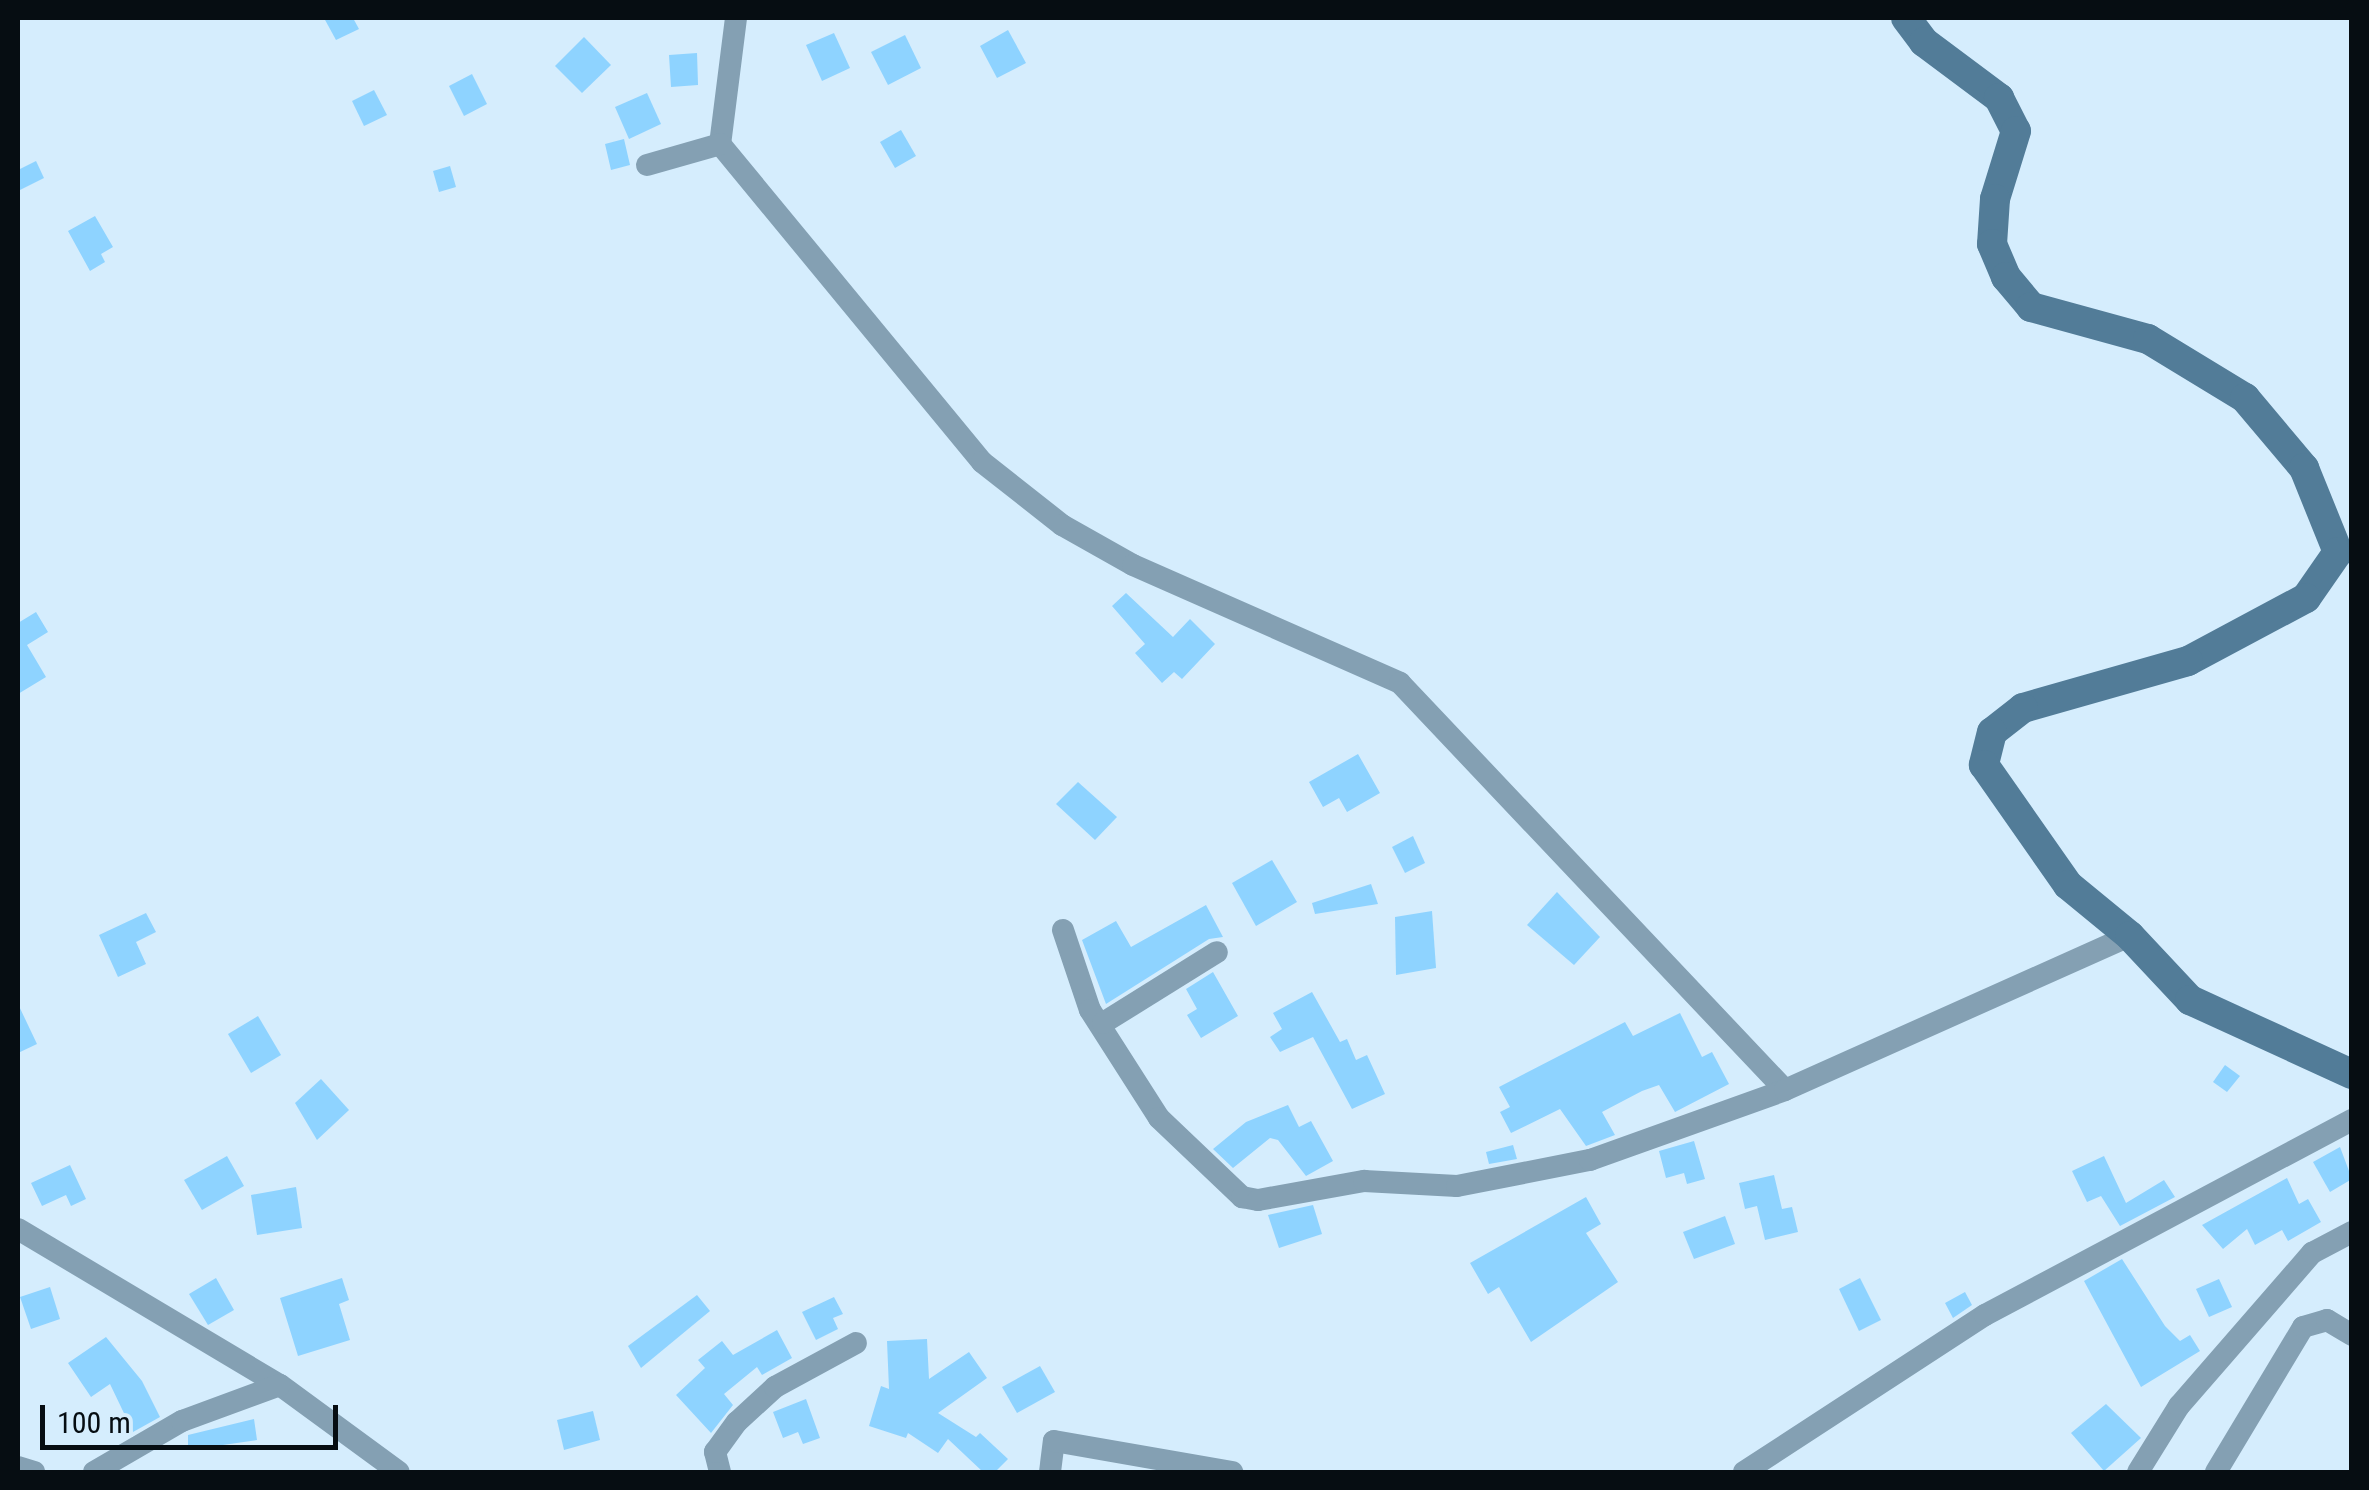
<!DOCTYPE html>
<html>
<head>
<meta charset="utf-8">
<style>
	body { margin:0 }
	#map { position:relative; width:2369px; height:1490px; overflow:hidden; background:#d5edfd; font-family:"Roboto Condensed",sans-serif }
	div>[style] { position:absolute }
	.building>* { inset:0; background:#8ed3ff }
	.street>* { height:22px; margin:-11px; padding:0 11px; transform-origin:11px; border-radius:11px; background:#84a0b3 }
	.secondary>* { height:30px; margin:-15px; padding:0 15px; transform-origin:15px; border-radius:15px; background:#527c98 }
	span { translate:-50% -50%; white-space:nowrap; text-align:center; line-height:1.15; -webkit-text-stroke:8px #d5edfd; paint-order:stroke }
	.frame { position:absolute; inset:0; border:20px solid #060d12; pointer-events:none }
	.scale { position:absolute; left:40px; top:1405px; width:298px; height:45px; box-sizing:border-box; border:5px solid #060d12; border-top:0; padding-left:12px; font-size:30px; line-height:35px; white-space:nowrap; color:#060d12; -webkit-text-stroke:8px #d5edfd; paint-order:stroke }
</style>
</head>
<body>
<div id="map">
	<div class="building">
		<div style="clip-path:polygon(324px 18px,353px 18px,359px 29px,336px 40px)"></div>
		<div style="clip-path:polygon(1008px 30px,1026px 63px,997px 78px,980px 46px)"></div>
		<div style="clip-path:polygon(834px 33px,850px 68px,822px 81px,806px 45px)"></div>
		<div style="clip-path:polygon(905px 35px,921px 68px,888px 85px,871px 52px)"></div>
		<div style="clip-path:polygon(584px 37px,611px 65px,582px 93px,555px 66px)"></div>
		<div style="clip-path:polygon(697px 53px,698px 85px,671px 87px,669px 55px)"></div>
		<div style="clip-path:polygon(472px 74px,487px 104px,464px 116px,449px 86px)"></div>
		<div style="clip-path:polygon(374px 90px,387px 115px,364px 126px,352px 101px)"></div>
		<div style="clip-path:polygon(647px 93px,661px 124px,629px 139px,615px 107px)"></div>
		<div style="clip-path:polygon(901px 130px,916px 156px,895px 168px,880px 142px)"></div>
		<div style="clip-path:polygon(624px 139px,630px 165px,611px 170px,605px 144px)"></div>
		<div style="clip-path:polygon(36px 161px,44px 178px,18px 191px,18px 170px)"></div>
		<div style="clip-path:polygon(450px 166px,456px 187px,439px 192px,433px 171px)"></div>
		<div style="clip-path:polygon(95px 216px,113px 247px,101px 254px,105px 262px,90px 271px,68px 231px)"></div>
		<div style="clip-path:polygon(1126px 593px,1173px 637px,1190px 619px,1215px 644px,1182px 679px,1174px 672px,1162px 683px,1135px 653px,1145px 644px,1112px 606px)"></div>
		<div style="clip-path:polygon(36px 612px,48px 632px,27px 645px,46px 677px,18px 694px,18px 623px)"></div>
		<div style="clip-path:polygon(1358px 754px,1380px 793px,1347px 812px,1339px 798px,1323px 807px,1309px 782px)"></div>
		<div style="clip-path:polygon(1078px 782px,1117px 817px,1095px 840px,1056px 804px)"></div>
		<div style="clip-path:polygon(1413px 836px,1425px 863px,1405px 873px,1392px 847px)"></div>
		<div style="clip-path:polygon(1272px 860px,1297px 902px,1256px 926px,1232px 883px)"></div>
		<div style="clip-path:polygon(1371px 884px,1378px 904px,1315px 914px,1312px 903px)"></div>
		<div style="clip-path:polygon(1557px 892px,1600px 937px,1574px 965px,1527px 925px)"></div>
		<div style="clip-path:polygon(1206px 905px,1223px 937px,1209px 939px,1106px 1004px,1082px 940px,1116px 921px,1131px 947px)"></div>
		<div style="clip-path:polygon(1432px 911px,1436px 968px,1396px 975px,1395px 917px)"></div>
		<div style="clip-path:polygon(146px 913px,156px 932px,136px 942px,146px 964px,118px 977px,99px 935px)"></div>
		<div style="clip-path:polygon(1213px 972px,1238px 1016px,1201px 1038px,1187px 1015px,1197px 1009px,1186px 989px)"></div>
		<div style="clip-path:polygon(1312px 992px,1340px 1042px,1347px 1039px,1356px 1060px,1367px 1055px,1385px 1094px,1352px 1109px,1313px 1037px,1280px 1052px,1270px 1037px,1282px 1029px,1273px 1013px)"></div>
		<div style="clip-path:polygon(18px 1004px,37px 1044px,18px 1053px)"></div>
		<div style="clip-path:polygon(1680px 1013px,1702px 1057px,1712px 1052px,1729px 1084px,1675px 1112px,1659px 1085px,1642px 1091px,1602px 1112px,1615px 1135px,1586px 1146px,1560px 1109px,1511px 1133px,1500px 1112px,1510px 1107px,1499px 1087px,1625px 1022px,1633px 1036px)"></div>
		<div style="clip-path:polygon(258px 1016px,281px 1055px,251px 1073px,228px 1034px)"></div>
		<div style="clip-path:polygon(2225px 1065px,2240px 1076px,2227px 1092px,2213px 1082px)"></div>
		<div style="clip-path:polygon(321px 1079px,349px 1110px,317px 1140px,295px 1103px)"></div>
		<div style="clip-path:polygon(1288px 1105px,1299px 1127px,1311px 1121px,1333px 1161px,1306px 1176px,1278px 1140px,1270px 1138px,1233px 1168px,1213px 1149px,1246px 1122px)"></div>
		<div style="clip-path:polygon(1694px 1141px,1705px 1179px,1687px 1184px,1684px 1173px,1666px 1178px,1659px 1151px)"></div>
		<div style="clip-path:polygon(1513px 1145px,1517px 1159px,1489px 1164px,1486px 1152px)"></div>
		<div style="clip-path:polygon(2340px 1147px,2352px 1179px,2330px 1192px,2313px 1162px)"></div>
		<div style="clip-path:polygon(227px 1156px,244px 1186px,202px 1210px,184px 1180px)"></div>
		<div style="clip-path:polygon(2104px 1156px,2126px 1203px,2164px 1180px,2175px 1197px,2120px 1226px,2101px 1196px,2087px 1202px,2072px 1171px)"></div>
		<div style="clip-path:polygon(70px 1165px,86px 1199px,71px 1206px,66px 1195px,42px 1206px,31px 1183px)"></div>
		<div style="clip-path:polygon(1774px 1175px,1782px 1209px,1792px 1207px,1798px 1232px,1765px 1240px,1757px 1206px,1745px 1209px,1739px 1183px)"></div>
		<div style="clip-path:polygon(2287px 1178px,2299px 1204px,2308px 1199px,2321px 1222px,2288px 1241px,2282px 1230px,2255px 1245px,2247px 1229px,2223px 1249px,2202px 1225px)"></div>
		<div style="clip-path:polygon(296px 1187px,302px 1228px,257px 1235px,251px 1195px)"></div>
		<div style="clip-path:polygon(1586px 1197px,1601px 1224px,1586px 1233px,1618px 1282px,1531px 1342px,1499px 1287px,1488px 1294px,1470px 1263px)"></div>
		<div style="clip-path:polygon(1313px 1205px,1322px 1234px,1279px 1248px,1268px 1215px)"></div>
		<div style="clip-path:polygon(1725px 1216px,1735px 1244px,1694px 1259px,1683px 1232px)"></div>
		<div style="clip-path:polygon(2122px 1259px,2165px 1326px,2180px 1341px,2190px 1335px,2200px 1351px,2141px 1387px,2084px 1281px)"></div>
		<div style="clip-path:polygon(216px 1278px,234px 1310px,208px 1325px,189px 1294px)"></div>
		<div style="clip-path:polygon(342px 1278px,349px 1300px,339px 1304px,350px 1340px,298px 1356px,280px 1298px)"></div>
		<div style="clip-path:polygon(1860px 1278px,1881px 1320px,1859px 1331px,1839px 1289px)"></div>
		<div style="clip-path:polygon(2219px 1279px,2232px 1307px,2209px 1317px,2196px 1289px)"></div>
		<div style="clip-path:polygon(50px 1287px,60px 1319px,31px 1329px,20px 1297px)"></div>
		<div style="clip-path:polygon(1965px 1292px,1972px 1305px,1953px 1318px,1945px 1303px)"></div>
		<div style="clip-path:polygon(697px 1295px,710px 1311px,641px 1368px,628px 1346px)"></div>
		<div style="clip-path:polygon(834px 1297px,843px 1314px,833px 1318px,838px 1329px,816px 1340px,802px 1312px)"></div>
		<div style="clip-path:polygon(777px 1330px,792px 1358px,762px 1375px,757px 1367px,724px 1394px,733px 1405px,711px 1433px,676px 1395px,705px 1368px,698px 1360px,722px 1341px,733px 1355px)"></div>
		<div style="clip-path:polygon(106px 1337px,142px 1381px,160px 1417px,133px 1432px,110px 1384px,91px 1397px,68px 1363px)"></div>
		<div style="clip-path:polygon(927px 1339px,929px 1379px,969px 1352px,987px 1378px,938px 1413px,976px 1437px,980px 1433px,1008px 1459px,995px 1472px,983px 1472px,948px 1439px,938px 1453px,908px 1433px,906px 1438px,869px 1426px,881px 1386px,889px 1389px,887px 1341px)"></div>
		<div style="clip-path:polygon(1040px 1366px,1055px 1392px,1017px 1413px,1002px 1387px)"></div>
		<div style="clip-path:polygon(806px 1399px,820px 1438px,803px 1444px,798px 1432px,783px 1438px,773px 1412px)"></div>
		<div style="clip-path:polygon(2106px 1404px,2141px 1438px,2104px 1471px,2071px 1433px)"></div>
		<div style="clip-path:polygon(593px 1411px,600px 1440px,564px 1450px,557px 1420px)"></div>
		<div style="clip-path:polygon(254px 1419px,257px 1440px,188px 1450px,188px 1435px)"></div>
	</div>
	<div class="street">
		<div style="left:736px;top:18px;width:127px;rotate:97.2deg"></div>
		<div style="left:720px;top:144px;width:412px;rotate:50.5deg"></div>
		<div style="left:982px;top:462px;width:102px;rotate:38.2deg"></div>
		<div style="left:1062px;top:525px;width:81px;rotate:29.4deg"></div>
		<div style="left:1133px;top:565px;width:292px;rotate:23.8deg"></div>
		<div style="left:1400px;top:683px;width:560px;rotate:46.59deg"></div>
		<div style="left:647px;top:165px;width:76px;rotate:-16deg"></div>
		<div style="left:1063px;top:930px;width:84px;rotate:71.4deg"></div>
		<div style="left:1090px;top:1010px;width:128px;rotate:57.4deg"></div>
		<div style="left:1159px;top:1118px;width:115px;rotate:43.6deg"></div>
		<div style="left:1242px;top:1197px;width:16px;rotate:11deg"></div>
		<div style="left:1258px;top:1200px;width:108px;rotate:-10.2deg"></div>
		<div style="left:1364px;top:1181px;width:93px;rotate:3.1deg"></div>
		<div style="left:1457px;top:1186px;width:136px;rotate:-11.1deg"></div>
		<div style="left:1590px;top:1160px;width:207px;rotate:-19.7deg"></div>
		<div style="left:1785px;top:1090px;width:378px;rotate:-24.1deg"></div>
		<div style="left:1103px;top:1023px;width:134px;rotate:-31.9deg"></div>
		<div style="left:18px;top:1229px;width:305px;rotate:30.8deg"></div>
		<div style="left:280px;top:1385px;width:147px;rotate:36.2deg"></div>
		<div style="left:18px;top:1467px;width:17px;rotate:17deg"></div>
		<div style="left:94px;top:1472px;width:102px;rotate:-30.1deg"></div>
		<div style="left:182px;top:1421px;width:104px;rotate:-20.2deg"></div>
		<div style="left:720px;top:1472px;width:21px;rotate:-104deg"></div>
		<div style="left:715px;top:1452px;width:37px;rotate:-54deg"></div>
		<div style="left:737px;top:1422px;width:52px;rotate:-42.6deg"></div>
		<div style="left:775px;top:1387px;width:92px;rotate:-28.5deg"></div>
		<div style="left:1050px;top:1472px;width:31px;rotate:-83deg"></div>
		<div style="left:1054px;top:1441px;width:181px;rotate:9.9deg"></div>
		<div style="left:1744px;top:1472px;width:288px;rotate:-33.1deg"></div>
		<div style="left:1985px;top:1315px;width:416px;rotate:-28deg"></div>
		<div style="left:2138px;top:1472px;width:78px;rotate:-58.2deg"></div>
		<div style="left:2179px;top:1406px;width:203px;rotate:-49deg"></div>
		<div style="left:2312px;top:1253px;width:45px;rotate:-27.7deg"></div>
		<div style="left:2216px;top:1472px;width:169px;rotate:-59deg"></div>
		<div style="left:2303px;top:1327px;width:25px;rotate:-16deg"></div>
		<div style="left:2327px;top:1320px;width:29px;rotate:31deg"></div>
	</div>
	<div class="secondary">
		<div style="left:1906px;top:18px;width:30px;rotate:53deg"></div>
		<div style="left:1924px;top:42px;width:94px;rotate:36.7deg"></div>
		<div style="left:1999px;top:98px;width:37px;rotate:63deg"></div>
		<div style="left:2016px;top:131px;width:71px;rotate:107.2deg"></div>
		<div style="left:1995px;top:199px;width:45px;rotate:93.8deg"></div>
		<div style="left:1992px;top:244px;width:36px;rotate:67deg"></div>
		<div style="left:2006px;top:277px;width:39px;rotate:50deg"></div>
		<div style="left:2031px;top:307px;width:121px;rotate:15.3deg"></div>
		<div style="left:2148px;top:339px;width:114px;rotate:31.3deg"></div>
		<div style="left:2245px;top:398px;width:92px;rotate:49.9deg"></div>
		<div style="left:2304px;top:468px;width:91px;rotate:68deg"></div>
		<div style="left:2338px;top:552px;width:56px;rotate:124.8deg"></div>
		<div style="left:2306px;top:598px;width:134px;rotate:151.9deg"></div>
		<div style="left:2188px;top:661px;width:172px;rotate:164.1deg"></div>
		<div style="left:2023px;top:708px;width:39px;rotate:142deg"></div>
		<div style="left:1992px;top:732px;width:34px;rotate:104deg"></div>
		<div style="left:1984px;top:765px;width:146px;rotate:55deg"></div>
		<div style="left:2068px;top:885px;width:80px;rotate:39.4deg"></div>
		<div style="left:2130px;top:936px;width:88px;rotate:46.8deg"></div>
		<div style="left:2190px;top:1000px;width:178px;rotate:24.6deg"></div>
	</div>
	<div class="frame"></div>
	<div class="scale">100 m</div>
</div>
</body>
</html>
